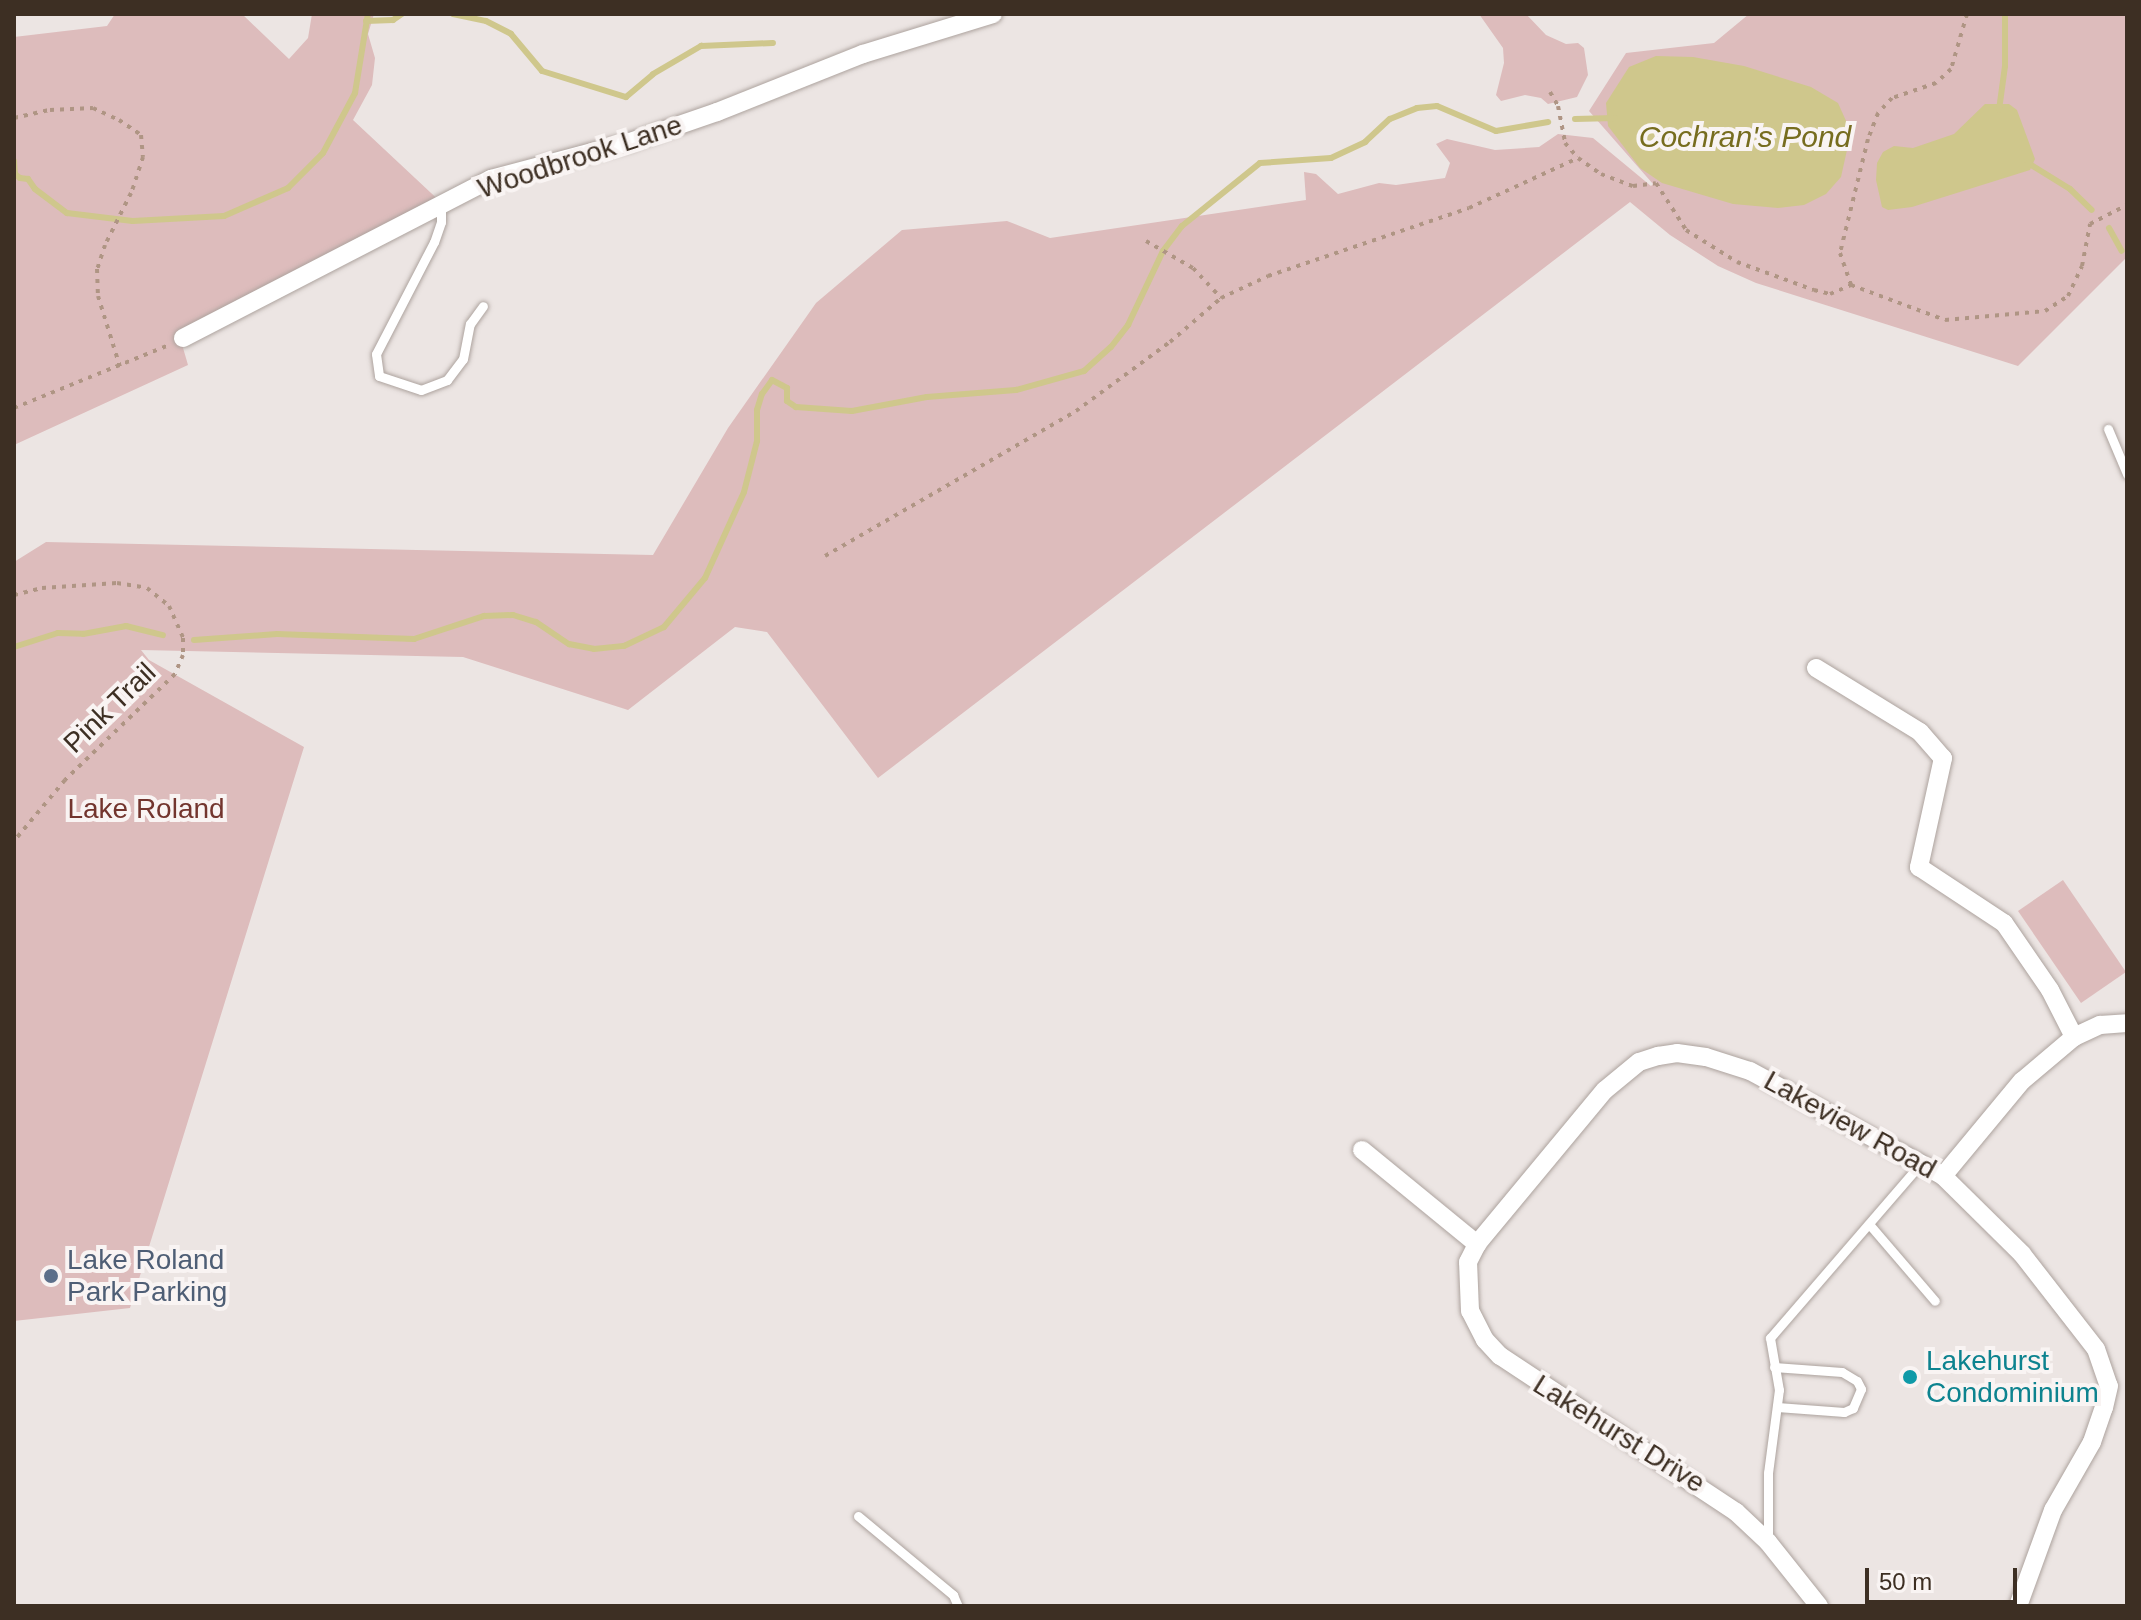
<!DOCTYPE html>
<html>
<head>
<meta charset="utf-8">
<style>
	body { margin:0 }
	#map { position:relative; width:2141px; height:1620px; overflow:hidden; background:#ece5e3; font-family:Helvetica,sans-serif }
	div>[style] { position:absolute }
	.green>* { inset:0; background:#ddbcbc }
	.water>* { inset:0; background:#cfc78c }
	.stream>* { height:6px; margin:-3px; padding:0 3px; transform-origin:3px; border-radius:3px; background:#cfc78c }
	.path>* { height:4px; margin-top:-2px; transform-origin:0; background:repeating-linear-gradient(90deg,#af9584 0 4px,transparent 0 10px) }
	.roads { filter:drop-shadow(0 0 2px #ada39e) drop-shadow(0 0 2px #ada39e) }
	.lane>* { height:9px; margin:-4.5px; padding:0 4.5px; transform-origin:4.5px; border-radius:4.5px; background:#fff }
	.street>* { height:18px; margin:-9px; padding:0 9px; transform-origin:9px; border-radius:9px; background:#fff }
	.dots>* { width:22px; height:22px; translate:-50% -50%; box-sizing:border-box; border:4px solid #f9f4f3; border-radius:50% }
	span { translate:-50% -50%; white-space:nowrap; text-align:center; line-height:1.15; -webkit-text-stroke:8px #f9f4f3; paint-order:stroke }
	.street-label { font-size:28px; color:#3d2f23 }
	.park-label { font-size:28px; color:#73352e }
	.service-label { font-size:28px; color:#4e5e75 }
	.left { translate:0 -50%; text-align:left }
	.culture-label { font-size:28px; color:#0d838f }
	.water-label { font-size:30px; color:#776d1f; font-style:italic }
	.frame { position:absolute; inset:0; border:16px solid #3d2f23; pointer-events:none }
	.scale { position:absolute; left:1865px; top:1568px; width:152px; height:36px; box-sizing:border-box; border:4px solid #3d2f23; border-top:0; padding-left:10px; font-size:24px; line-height:28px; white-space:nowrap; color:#3d2f23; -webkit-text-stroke:6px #f9f4f3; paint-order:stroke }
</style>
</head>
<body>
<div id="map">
	<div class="green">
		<div style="clip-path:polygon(115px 14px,242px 14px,289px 59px,308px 38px,312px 14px,374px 14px,368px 34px,375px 58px,372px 85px,353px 120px,446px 207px,179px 334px,188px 365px,14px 445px,14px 37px,107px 26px)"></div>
		<div style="clip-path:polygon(1479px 14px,1526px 14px,1546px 35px,1566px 44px,1578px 43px,1584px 48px,1588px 75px,1577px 97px,1548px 104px,1541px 98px,1525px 95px,1501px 101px,1496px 95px,1504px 63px,1503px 48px)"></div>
		<div style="clip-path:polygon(1749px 14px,2127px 14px,2127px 257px,2018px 366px,1756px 283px,1718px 266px,1670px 235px,1630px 202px,878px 778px,767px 632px,735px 627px,628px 710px,463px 657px,141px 650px,149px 660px,304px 747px,130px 1308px,14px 1321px,14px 562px,46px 542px,653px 555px,728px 428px,816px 303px,902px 230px,1007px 221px,1050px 238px,1306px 200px,1304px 172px,1316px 174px,1338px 194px,1379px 183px,1396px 185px,1445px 178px,1450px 163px,1436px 144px,1447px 139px,1495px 150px,1539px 147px,1558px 134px,1593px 138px,1651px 186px,1653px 184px,1589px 111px,1626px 53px,1714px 43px)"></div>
		<div style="clip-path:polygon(2063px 880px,2126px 972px,2081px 1003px,2018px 911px)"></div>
	</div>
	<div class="water">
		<div style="clip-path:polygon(1656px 56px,1693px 57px,1744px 66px,1811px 87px,1838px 103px,1851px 132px,1841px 177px,1826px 194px,1804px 205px,1778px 208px,1733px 204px,1662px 183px,1640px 168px,1608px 126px,1606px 103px,1629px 67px)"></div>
		<div style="clip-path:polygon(1985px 104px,2009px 104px,2017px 110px,2035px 159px,2030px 170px,1912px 207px,1888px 210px,1882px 207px,1876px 180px,1877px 163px,1883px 152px,1894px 146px,1913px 148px,1954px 134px)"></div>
	</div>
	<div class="stream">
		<div style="left:453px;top:14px;width:34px;rotate:12deg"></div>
		<div style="left:486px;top:21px;width:28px;rotate:27deg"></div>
		<div style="left:511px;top:34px;width:48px;rotate:50deg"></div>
		<div style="left:542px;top:71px;width:88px;rotate:17.2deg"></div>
		<div style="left:626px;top:97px;width:35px;rotate:-40deg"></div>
		<div style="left:653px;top:74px;width:56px;rotate:-30.3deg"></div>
		<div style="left:701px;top:46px;width:72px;rotate:-2.4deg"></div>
		<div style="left:366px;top:21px;width:27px;rotate:-2deg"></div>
		<div style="left:393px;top:20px;width:11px;rotate:-34deg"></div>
		<div style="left:1999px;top:110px;width:44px;rotate:-82.2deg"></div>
		<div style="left:2005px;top:66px;width:52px;rotate:-90deg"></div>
		<div style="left:1575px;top:119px;width:40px;rotate:-1.4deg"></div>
		<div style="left:14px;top:161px;width:13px;rotate:86deg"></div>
		<div style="left:15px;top:174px;width:6px;rotate:39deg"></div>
		<div style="left:20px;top:178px;width:8px;rotate:7deg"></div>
		<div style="left:28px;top:179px;width:12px;rotate:55deg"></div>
		<div style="left:35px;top:189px;width:40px;rotate:37deg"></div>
		<div style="left:67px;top:213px;width:66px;rotate:6.9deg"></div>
		<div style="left:133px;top:221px;width:91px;rotate:-3.1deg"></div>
		<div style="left:224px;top:216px;width:70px;rotate:-23.6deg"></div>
		<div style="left:288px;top:188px;width:49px;rotate:-45deg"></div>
		<div style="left:323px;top:153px;width:68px;rotate:-61.9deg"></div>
		<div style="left:355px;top:93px;width:80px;rotate:-80.7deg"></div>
		<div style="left:2028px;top:163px;width:49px;rotate:31.8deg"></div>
		<div style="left:2070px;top:189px;width:30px;rotate:44deg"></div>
		<div style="left:2109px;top:228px;width:26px;rotate:61deg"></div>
		<div style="left:194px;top:640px;width:83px;rotate:-4.1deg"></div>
		<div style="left:277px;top:634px;width:137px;rotate:2.1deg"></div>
		<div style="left:414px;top:639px;width:74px;rotate:-18.2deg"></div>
		<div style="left:484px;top:616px;width:29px;rotate:-2deg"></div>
		<div style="left:513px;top:615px;width:24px;rotate:17deg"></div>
		<div style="left:536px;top:622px;width:40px;rotate:34deg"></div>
		<div style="left:569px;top:644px;width:25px;rotate:11deg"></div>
		<div style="left:594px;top:649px;width:30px;rotate:-6deg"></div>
		<div style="left:624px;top:646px;width:44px;rotate:-25.4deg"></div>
		<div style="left:664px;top:627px;width:64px;rotate:-50.1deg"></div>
		<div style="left:705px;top:578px;width:94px;rotate:-65.6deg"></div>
		<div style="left:744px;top:492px;width:53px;rotate:-75.7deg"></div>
		<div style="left:757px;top:441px;width:31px;rotate:-90deg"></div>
		<div style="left:757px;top:410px;width:17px;rotate:-73deg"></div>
		<div style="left:762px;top:394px;width:17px;rotate:-54deg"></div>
		<div style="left:772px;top:380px;width:17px;rotate:28deg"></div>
		<div style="left:787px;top:388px;width:13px;rotate:90deg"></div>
		<div style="left:787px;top:401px;width:11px;rotate:34deg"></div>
		<div style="left:796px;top:407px;width:56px;rotate:4.1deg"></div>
		<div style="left:852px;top:411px;width:76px;rotate:-10.6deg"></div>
		<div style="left:927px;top:397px;width:89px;rotate:-4.5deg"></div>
		<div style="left:1016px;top:390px;width:71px;rotate:-15.6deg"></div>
		<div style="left:1084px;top:371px;width:36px;rotate:-42deg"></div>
		<div style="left:1111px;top:347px;width:28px;rotate:-52deg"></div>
		<div style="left:1128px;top:325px;width:82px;rotate:-64.7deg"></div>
		<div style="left:1163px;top:251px;width:31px;rotate:-53deg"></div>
		<div style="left:1182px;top:226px;width:100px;rotate:-38.9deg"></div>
		<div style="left:1260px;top:163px;width:71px;rotate:-4deg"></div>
		<div style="left:1331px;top:158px;width:38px;rotate:-25deg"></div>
		<div style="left:1365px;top:142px;width:34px;rotate:-43deg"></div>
		<div style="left:1390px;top:119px;width:29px;rotate:-22deg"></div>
		<div style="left:1417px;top:108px;width:20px;rotate:-6deg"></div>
		<div style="left:1437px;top:106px;width:64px;rotate:23deg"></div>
		<div style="left:1496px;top:131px;width:53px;rotate:-9.8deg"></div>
		<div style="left:14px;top:647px;width:46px;rotate:-17.7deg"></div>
		<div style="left:58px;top:633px;width:25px;rotate:2deg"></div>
		<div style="left:83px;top:634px;width:44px;rotate:-10.5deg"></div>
		<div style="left:126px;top:626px;width:38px;rotate:14deg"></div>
	</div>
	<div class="path">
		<div style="left:1967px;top:14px;width:57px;rotate:106.2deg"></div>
		<div style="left:1951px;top:69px;width:21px;rotate:137deg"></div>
		<div style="left:1936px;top:83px;width:46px;rotate:161.2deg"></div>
		<div style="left:1892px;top:98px;width:21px;rotate:133deg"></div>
		<div style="left:1878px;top:113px;width:28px;rotate:111deg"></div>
		<div style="left:1868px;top:139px;width:117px;rotate:103.8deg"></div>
		<div style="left:1840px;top:253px;width:34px;rotate:71deg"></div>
		<div style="left:1851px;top:285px;width:100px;rotate:20.4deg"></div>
		<div style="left:1945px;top:320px;width:100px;rotate:-5.1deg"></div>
		<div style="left:2045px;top:311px;width:27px;rotate:-33deg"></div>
		<div style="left:2068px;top:296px;width:33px;rotate:-65deg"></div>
		<div style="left:2082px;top:266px;width:43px;rotate:-79.2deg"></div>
		<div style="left:2090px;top:224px;width:42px;rotate:-27.2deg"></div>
		<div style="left:1550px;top:92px;width:16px;rotate:60deg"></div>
		<div style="left:1558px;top:106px;width:38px;rotate:79deg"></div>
		<div style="left:1565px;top:143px;width:20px;rotate:49deg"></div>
		<div style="left:1578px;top:158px;width:28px;rotate:35deg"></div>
		<div style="left:1601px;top:174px;width:34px;rotate:21deg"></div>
		<div style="left:1633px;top:186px;width:23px;rotate:-7deg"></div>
		<div style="left:1656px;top:183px;width:56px;rotate:57.4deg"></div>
		<div style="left:1686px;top:230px;width:60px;rotate:32.1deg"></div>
		<div style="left:1737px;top:262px;width:82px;rotate:20deg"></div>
		<div style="left:1814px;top:290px;width:16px;rotate:14deg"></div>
		<div style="left:1830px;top:294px;width:23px;rotate:-23deg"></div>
		<div style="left:14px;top:118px;width:37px;rotate:-13deg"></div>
		<div style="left:50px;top:110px;width:43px;rotate:-2.7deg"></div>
		<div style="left:93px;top:108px;width:29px;rotate:25deg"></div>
		<div style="left:119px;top:120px;width:27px;rotate:34deg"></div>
		<div style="left:141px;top:135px;width:22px;rotate:85deg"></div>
		<div style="left:143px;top:157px;width:38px;rotate:108deg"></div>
		<div style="left:131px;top:193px;width:58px;rotate:116.6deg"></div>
		<div style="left:105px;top:245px;width:25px;rotate:108deg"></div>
		<div style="left:97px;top:269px;width:27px;rotate:88deg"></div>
		<div style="left:98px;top:296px;width:74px;rotate:72.8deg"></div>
		<div style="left:1146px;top:241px;width:54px;rotate:29.9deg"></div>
		<div style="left:1193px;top:268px;width:41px;rotate:47deg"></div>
		<div style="left:14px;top:408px;width:165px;rotate:-22.1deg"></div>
		<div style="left:825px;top:556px;width:290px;rotate:-30deg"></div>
		<div style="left:1076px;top:411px;width:117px;rotate:-36.3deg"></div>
		<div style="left:1170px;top:342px;width:67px;rotate:-40.8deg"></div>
		<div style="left:1221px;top:298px;width:52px;rotate:-25.1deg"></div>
		<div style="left:1268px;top:276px;width:212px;rotate:-18.7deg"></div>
		<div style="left:1469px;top:208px;width:120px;rotate:-24.6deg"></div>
		<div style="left:14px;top:595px;width:29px;rotate:-14deg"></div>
		<div style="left:42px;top:588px;width:75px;rotate:-3.8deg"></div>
		<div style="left:117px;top:583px;width:30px;rotate:9deg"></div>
		<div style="left:147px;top:588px;width:28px;rotate:39deg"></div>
		<div style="left:169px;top:606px;width:35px;rotate:66deg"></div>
		<div style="left:183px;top:638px;width:17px;rotate:90deg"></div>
		<div style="left:183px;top:655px;width:21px;rotate:113deg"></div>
		<div style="left:175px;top:674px;width:153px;rotate:136.1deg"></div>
		<div style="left:65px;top:780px;width:80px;rotate:129.9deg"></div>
	</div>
	<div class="roads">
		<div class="lane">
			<div style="left:441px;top:206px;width:16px;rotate:90deg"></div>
			<div style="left:441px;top:222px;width:21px;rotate:109deg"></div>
			<div style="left:434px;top:242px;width:126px;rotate:117.4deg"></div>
			<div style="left:376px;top:354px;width:22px;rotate:82deg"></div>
			<div style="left:379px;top:376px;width:44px;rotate:18.4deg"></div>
			<div style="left:421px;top:390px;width:28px;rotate:-21deg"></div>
			<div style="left:447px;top:380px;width:26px;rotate:-53deg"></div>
			<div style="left:463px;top:359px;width:36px;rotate:-79deg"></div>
			<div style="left:470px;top:324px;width:22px;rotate:-54deg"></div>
			<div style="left:2108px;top:429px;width:49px;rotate:67.1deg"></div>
			<div style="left:1869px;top:1224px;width:101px;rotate:49.4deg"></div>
			<div style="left:1774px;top:1367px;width:68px;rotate:4.2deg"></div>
			<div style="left:1842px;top:1372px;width:17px;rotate:31deg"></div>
			<div style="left:1857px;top:1381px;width:9px;rotate:63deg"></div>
			<div style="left:1861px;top:1389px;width:21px;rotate:113deg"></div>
			<div style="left:1853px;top:1408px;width:10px;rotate:156deg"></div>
			<div style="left:1844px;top:1412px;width:67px;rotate:-175.7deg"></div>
			<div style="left:858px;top:1516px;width:124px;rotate:39.7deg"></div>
			<div style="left:953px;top:1595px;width:12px;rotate:66deg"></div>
			<div style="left:1768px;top:1539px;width:66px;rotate:-90deg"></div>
			<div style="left:1768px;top:1473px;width:84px;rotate:-82.5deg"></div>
			<div style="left:1779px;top:1390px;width:53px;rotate:-99.8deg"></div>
			<div style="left:1770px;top:1338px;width:230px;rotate:-49.2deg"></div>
		</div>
		<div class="street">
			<div style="left:183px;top:338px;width:347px;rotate:-27.3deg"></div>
			<div style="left:491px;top:179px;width:144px;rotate:-14.9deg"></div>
			<div style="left:630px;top:142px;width:92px;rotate:-19deg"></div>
			<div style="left:717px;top:112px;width:157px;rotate:-21.7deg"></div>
			<div style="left:863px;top:54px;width:136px;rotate:-17.1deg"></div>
			<div style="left:1816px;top:668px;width:122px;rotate:31.6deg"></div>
			<div style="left:1920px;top:732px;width:35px;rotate:49deg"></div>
			<div style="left:1943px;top:758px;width:112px;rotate:102.4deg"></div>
			<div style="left:1919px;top:867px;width:102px;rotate:33.4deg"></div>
			<div style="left:2004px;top:923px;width:81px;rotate:55.5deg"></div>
			<div style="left:2050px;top:990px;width:53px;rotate:62.9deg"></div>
			<div style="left:1362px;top:1150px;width:149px;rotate:39.3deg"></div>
			<div style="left:1943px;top:1176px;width:124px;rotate:-50.3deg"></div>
			<div style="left:2022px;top:1081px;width:68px;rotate:-40.2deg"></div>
			<div style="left:2074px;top:1037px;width:29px;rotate:-25deg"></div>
			<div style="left:2100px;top:1025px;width:27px;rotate:-4deg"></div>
			<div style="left:1819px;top:1606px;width:82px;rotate:-128.6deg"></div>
			<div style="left:1768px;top:1542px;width:44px;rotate:-136.8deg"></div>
			<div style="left:1736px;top:1512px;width:283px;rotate:-146.5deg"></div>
			<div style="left:1500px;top:1356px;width:22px;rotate:-133deg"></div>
			<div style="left:1485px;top:1340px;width:33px;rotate:-117deg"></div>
			<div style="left:1470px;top:1311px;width:49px;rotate:-92.3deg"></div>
			<div style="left:1468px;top:1262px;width:20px;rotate:-63deg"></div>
			<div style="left:1477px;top:1244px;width:200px;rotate:-50.3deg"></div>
			<div style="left:1605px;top:1090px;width:44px;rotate:-39.5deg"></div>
			<div style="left:1639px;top:1062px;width:20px;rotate:-18deg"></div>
			<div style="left:1658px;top:1056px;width:19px;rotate:-9deg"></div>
			<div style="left:1677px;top:1053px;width:29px;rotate:8deg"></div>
			<div style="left:1706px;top:1057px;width:46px;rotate:17.7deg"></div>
			<div style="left:1750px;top:1071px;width:220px;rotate:28.5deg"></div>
			<div style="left:1943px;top:1176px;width:111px;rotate:44.6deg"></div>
			<div style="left:2022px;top:1254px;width:120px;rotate:52.1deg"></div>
			<div style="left:2096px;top:1349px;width:39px;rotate:71deg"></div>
			<div style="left:2109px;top:1386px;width:22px;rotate:103deg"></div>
			<div style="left:2104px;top:1407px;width:37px;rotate:109deg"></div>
			<div style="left:2092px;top:1442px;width:78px;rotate:119.8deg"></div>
			<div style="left:2053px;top:1510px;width:102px;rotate:110deg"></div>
		</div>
	</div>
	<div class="dots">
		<div style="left:51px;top:1276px;background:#5c6f8a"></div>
		<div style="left:1910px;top:1377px;background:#0f9aa8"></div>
	</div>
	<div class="street-label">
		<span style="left:580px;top:157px;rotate:-18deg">Woodbrook Lane</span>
		<span style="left:110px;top:708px;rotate:-44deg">Pink Trail</span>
		<span style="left:1850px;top:1125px;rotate:29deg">Lakeview Road</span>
		<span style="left:1619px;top:1434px;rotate:32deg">Lakehurst Drive</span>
	</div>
	<div class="park-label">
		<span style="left:146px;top:809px">Lake Roland</span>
	</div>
	<div class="service-label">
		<span class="left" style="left:67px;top:1276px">Lake Roland<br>Park Parking</span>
	</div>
	<div class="culture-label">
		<span class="left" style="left:1926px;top:1377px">Lakehurst<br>Condominium</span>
	</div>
	<div class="water-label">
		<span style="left:1745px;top:137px">Cochran's Pond</span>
	</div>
	<div class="frame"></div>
	<div class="scale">50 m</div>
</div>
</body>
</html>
